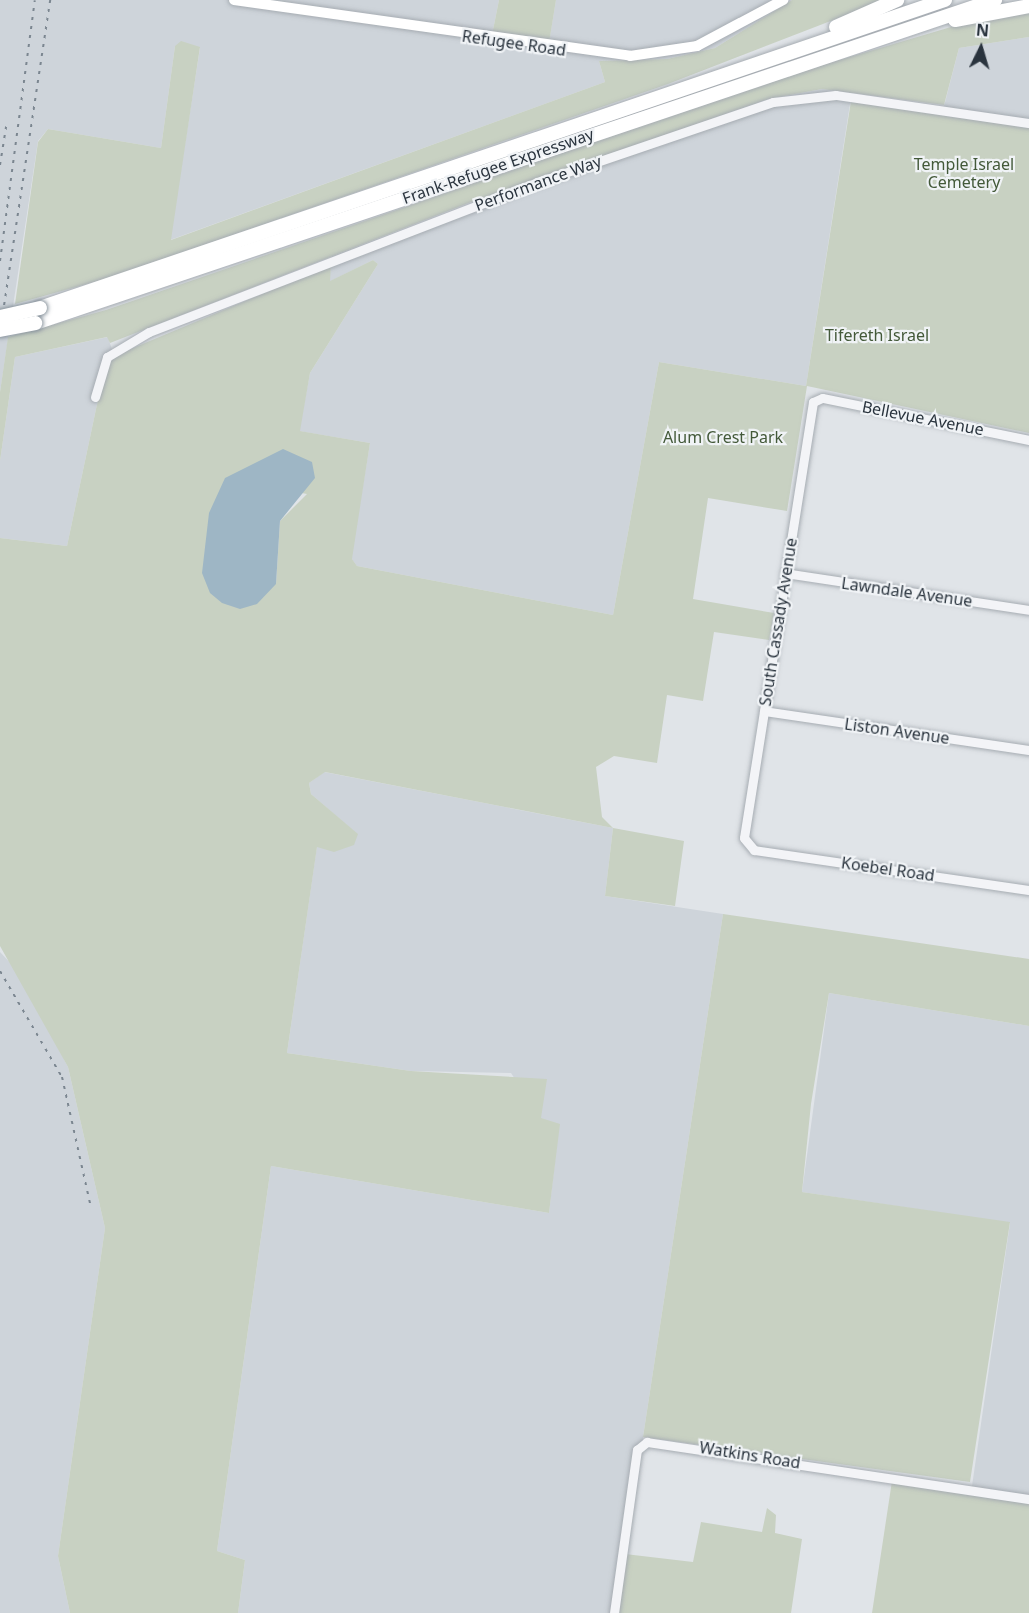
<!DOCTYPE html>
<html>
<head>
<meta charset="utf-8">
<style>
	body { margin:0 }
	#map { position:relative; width:1029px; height:1613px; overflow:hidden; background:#e0e4e8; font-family:"Noto Sans",sans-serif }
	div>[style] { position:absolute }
	.built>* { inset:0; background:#ced4da }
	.green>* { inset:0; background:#c8d1c2 }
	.water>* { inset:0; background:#9eb6c5 }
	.roads { filter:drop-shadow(0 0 2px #a6acb2) drop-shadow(0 0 2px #a6acb2) }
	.minor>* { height:9px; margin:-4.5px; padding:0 4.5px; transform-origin:4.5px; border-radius:4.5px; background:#f3f4f7 }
	.major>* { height:10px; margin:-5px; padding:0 5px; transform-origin:5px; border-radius:5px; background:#fff }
	.highway>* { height:14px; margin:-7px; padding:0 7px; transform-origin:7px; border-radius:7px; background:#fff }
	.rail>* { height:2px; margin-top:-1px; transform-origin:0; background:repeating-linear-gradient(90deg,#7b8690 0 3px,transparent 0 9px) }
	.bridges { filter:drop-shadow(0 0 2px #89949d) drop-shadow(0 0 2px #89949d) }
	.highway-bridge>* { height:14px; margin:-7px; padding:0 7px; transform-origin:7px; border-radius:7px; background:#fff }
	span { translate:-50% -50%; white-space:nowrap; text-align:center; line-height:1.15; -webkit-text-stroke:4.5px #f0f3f6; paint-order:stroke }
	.street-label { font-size:16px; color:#2a343e }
	.park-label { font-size:16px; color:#435939 }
	.north { position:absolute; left:951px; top:18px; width:60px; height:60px; -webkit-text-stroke:4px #f0f3f6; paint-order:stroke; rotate:5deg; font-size:16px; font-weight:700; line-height:24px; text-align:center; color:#2a343e }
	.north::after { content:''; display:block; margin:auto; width:21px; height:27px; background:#2a343e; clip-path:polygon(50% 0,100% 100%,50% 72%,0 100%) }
</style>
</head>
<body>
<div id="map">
	<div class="built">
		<div style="clip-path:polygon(0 0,499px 0,492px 35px,549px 42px,556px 0,792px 0,715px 48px,667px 59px,599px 61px,605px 82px,170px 240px,200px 48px,175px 46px,161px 148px,48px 129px,38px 141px,0 392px)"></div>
		<div style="clip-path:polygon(1029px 37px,1029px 128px,942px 114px,959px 48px)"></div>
		<div style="clip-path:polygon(822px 89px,852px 91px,806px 386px,659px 362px,613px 615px,357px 566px,351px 558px,370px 443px,299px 431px,310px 373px,378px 264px,373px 260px,329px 282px,332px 256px,681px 127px,768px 99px)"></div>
		<div style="clip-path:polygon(108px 337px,114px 356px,103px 376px,67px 546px,0 538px,0 461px,15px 357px)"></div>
		<div style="clip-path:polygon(324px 772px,613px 828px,605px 896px,723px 914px,643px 1437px,610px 1613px,238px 1613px,245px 1560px,217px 1551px,271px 1166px,549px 1213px,559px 1125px,541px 1119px,511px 1073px,411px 1071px,287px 1053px,317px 846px,357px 834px,311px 794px,309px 783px)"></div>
		<div style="clip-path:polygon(0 952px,17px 970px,68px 1067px,105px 1228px,58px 1556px,70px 1613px,0 1613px)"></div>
		<div style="clip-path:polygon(829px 993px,1029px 1026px,1029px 1503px,971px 1493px,1010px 1223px,802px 1192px)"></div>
	</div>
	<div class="green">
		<div style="clip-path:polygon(499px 0,556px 0,549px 43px,492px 35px)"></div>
		<div style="clip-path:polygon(792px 0,885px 0,668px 84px,112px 277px,15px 304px,38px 142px,48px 129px,161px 148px,175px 46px,181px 41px,200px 47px,171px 240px,605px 82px,599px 61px,667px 59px,715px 48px)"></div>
		<div style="clip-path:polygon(1029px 11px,1029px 37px,959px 48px,944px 105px,822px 89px,768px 99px,471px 202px,110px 343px,107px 337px,15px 357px,0 461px,0 392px,8px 337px,106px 310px,792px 74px,968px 22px)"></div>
		<div style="clip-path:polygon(evenodd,851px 101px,1029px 128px,1029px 433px,807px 386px,787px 511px,708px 498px,693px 599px,774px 613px,769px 640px,714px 632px,703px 701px,667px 695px,657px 763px,614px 756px,596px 767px,602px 817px,613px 828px,684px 841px,675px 906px,605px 896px,613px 828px,325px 772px,309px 783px,311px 794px,358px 834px,354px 845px,334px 852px,317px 847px,287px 1053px,411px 1071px,547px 1079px,541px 1118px,560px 1124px,549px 1213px,271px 1166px,217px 1551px,245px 1560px,238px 1613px,70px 1613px,58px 1556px,105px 1228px,68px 1067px,0 946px,0 538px,67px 546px,103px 376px,114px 356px,331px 265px,330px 281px,373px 260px,378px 264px,310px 373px,300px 431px,370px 443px,352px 559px,357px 566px,613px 615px,659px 362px,806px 386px,851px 101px,225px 478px,307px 494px,280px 521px,276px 584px,225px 478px)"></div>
		<div style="clip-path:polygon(723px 914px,1029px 959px,1029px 1026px,829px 993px,811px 1104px,802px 1192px,1010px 1222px,970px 1482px,643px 1437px)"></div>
		<div style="clip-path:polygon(892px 1481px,1029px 1503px,1029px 1613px,872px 1613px)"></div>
		<div style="clip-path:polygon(767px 1508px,776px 1515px,775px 1533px,802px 1539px,791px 1613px,617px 1613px,625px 1554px,693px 1562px,701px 1522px,762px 1532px)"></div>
	</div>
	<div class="water">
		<div style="clip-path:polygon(283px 449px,312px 462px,315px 478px,280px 521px,276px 584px,257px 604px,240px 609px,222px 603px,210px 593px,202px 573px,209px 513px,225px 478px)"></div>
	</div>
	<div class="roads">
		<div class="minor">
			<div style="left:95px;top:397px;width:42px;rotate:-73.3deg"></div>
			<div style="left:107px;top:357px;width:49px;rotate:-30.8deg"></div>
			<div style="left:149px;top:332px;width:420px;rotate:-21.1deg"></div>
			<div style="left:541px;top:181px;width:245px;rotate:-18.8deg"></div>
			<div style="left:773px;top:102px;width:63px;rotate:-6.3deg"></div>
			<div style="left:836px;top:95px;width:195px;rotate:8.3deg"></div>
			<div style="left:1029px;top:440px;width:211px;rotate:-168.5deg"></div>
			<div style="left:822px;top:398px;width:10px;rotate:156deg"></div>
			<div style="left:813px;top:402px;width:441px;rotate:99deg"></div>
			<div style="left:744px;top:838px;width:16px;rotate:50deg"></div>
			<div style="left:754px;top:850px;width:278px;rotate:8.3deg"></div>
			<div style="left:785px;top:573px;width:247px;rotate:8.6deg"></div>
			<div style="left:764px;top:711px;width:268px;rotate:8.4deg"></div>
			<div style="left:614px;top:1613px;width:165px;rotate:-82deg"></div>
			<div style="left:637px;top:1450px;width:13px;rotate:-39deg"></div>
			<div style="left:647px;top:1442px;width:386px;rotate:8.5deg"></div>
		</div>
		<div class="major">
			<div style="left:234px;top:0;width:400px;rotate:8deg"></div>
			<div style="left:630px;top:56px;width:68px;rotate:-8.5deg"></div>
			<div style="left:697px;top:46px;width:98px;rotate:-28.1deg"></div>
		</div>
		<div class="highway">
			<div style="left:955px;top:20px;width:75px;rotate:-10.7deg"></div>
			<div style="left:836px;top:27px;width:67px;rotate:-23.9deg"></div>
			<div style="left:40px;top:308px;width:956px;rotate:-18.8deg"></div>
			<div style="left:35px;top:323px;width:1013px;rotate:-18.6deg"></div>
		</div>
	</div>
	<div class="rail">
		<div style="left:0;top:165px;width:39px;rotate:-81deg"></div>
		<div style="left:0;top:261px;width:263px;rotate:-82.4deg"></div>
		<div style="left:0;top:332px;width:336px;rotate:-81.4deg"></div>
		<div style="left:0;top:971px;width:123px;rotate:59.7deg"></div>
		<div style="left:62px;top:1077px;width:134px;rotate:77.5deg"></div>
	</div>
	<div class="bridges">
		<div class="highway-bridge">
			<div style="left:0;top:317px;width:41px;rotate:-12.7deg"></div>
			<div style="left:0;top:330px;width:36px;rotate:-11deg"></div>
		</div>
	</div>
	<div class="street-label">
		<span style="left:514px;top:43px;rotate:8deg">Refugee Road</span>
		<span style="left:498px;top:166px;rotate:-19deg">Frank-Refugee Expressway</span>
		<span style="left:538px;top:183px;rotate:-20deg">Performance Way</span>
		<span style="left:923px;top:418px;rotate:11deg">Bellevue Avenue</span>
		<span style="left:907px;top:592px;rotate:8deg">Lawndale Avenue</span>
		<span style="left:778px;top:622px;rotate:-81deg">South Cassady Avenue</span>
		<span style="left:897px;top:731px;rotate:8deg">Liston Avenue</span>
		<span style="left:888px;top:869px;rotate:8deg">Koebel Road</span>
		<span style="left:750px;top:1455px;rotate:9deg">Watkins Road</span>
	</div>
	<div class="park-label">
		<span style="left:964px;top:173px">Temple Israel<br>Cemetery</span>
		<span style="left:877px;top:335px">Tifereth Israel</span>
		<span style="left:723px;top:437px">Alum Crest Park</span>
	</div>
	<div class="north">N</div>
</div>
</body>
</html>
